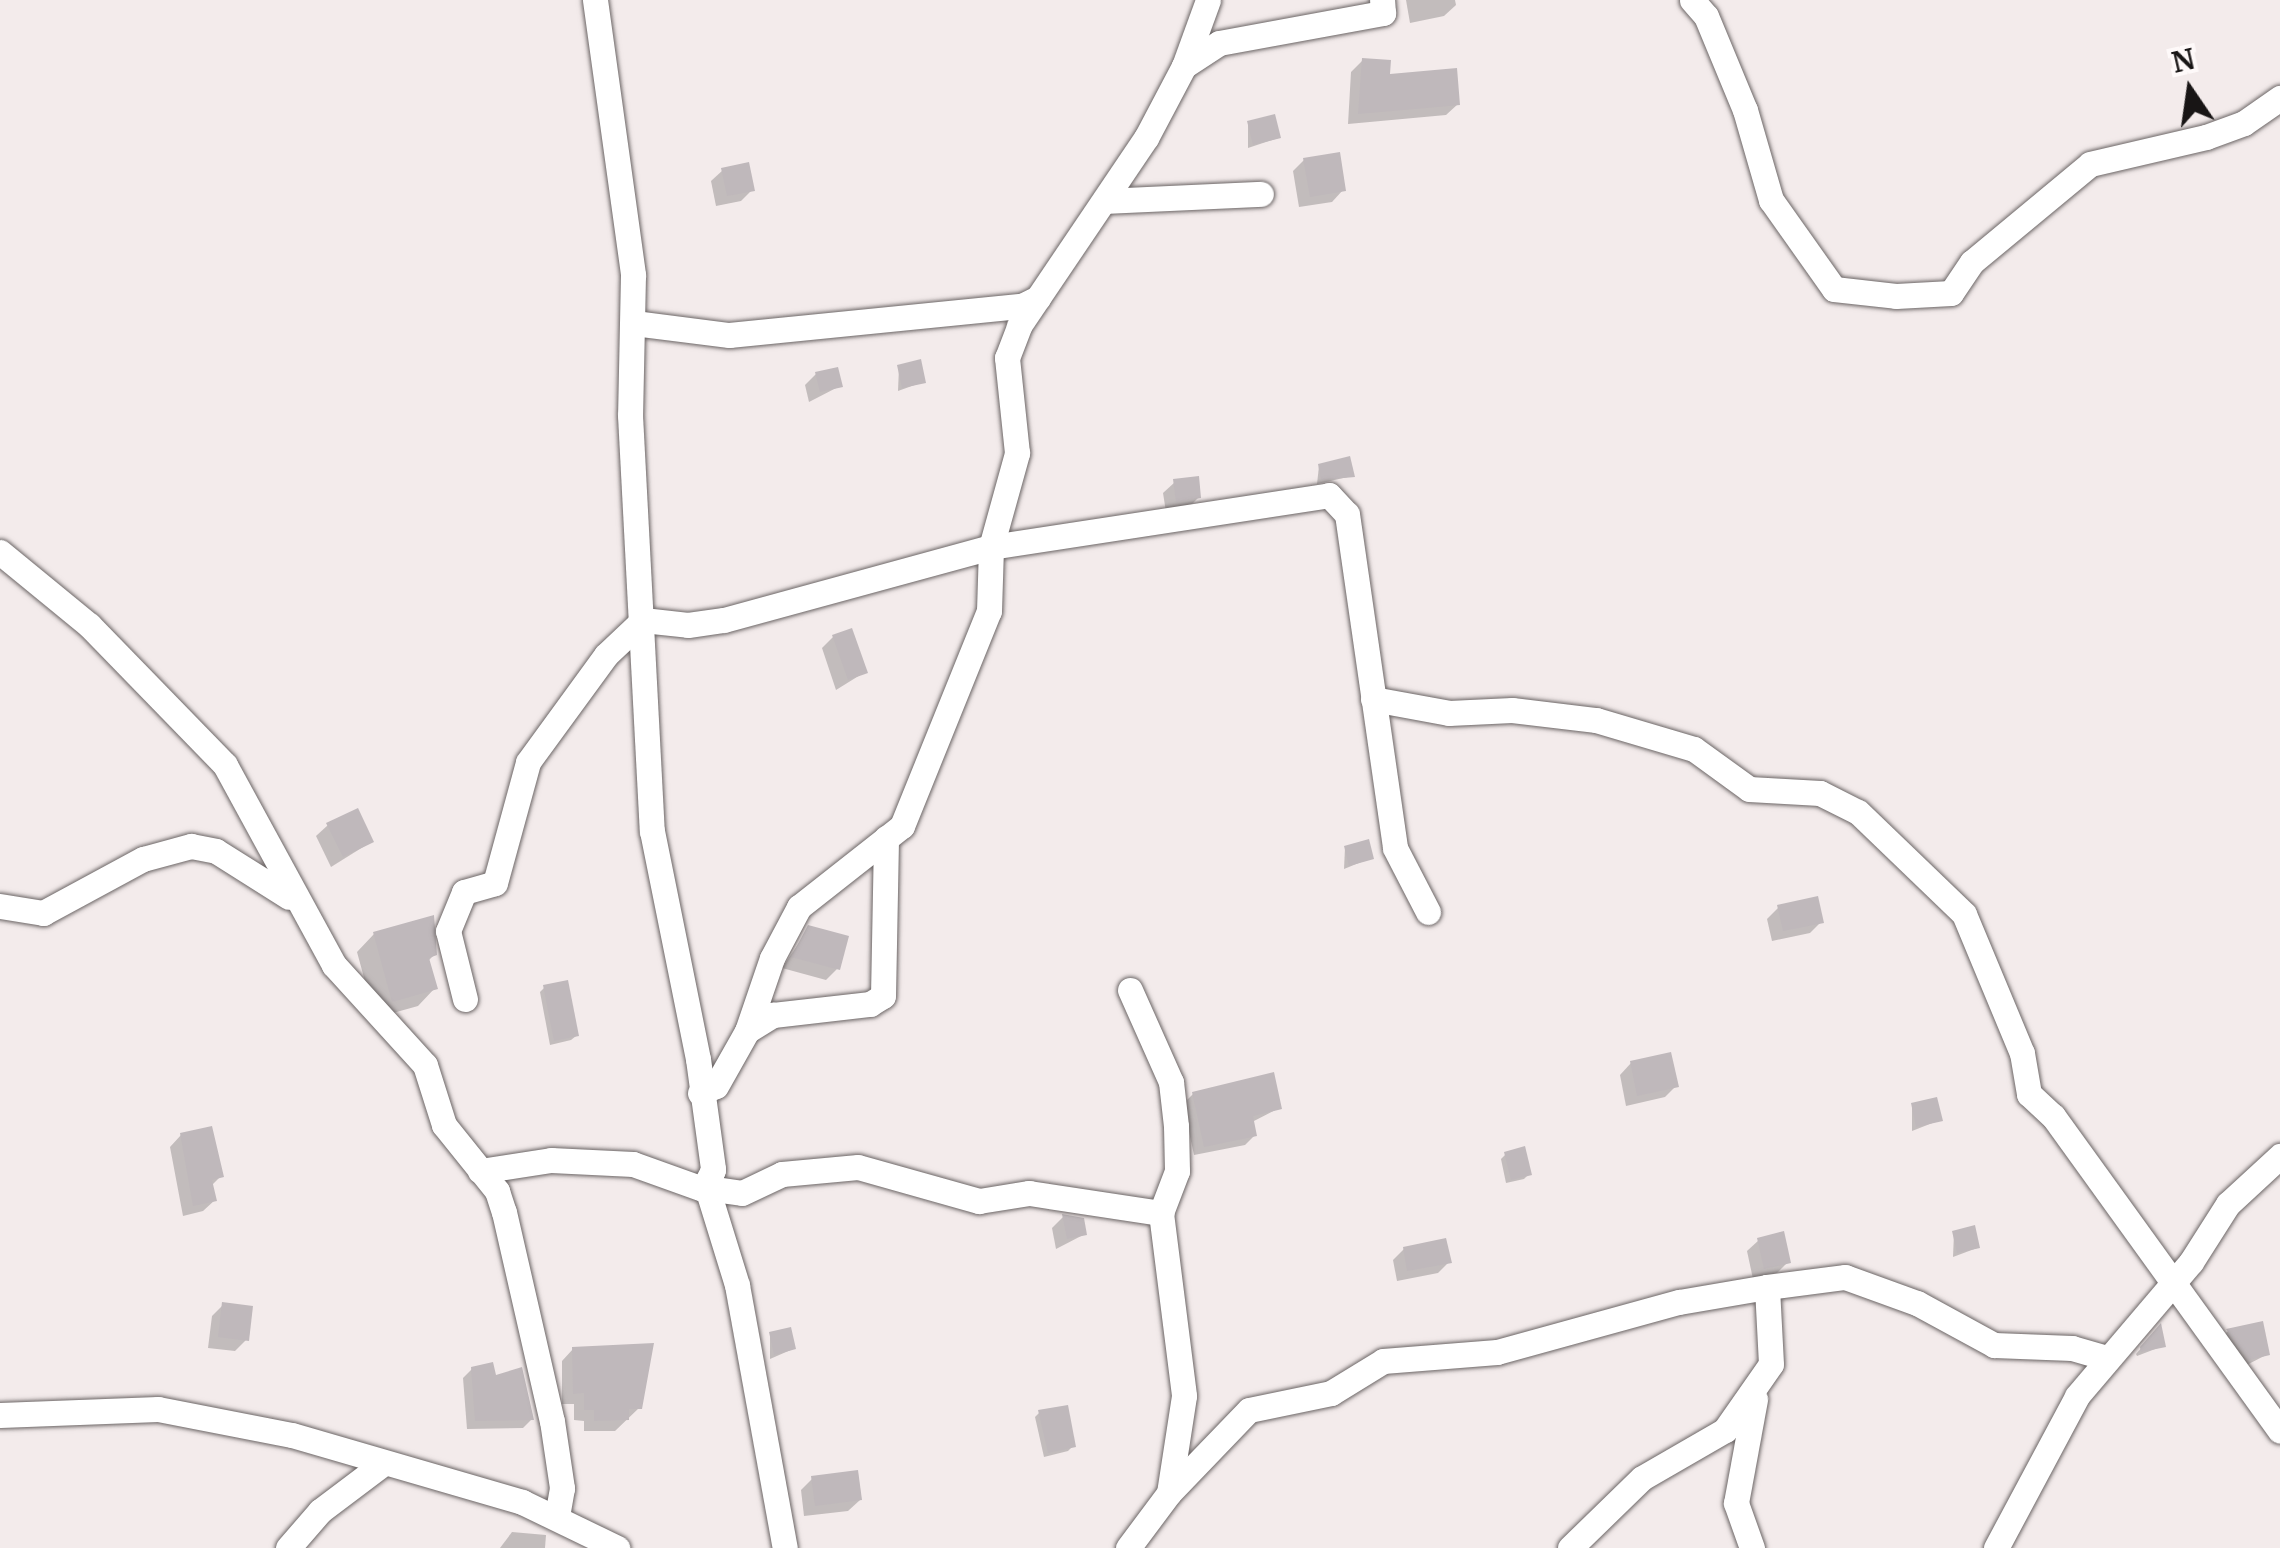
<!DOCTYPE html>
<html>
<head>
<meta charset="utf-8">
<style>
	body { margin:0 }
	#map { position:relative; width:2280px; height:1548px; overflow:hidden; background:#f3ebeb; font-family:Merriweather,serif }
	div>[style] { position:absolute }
	.shadow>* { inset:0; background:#0003 }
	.building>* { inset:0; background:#bfb8bb }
	.roads { filter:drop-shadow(0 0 2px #6b6565) drop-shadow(0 0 2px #6b6565) }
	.minor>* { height:25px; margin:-12.5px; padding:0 12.5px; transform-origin:12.5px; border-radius:12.5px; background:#fff }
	span { translate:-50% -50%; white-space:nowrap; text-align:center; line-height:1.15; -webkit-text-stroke:8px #fef9f9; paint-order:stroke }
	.north { position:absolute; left:2140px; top:40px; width:100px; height:100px; -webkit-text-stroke:8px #fef9f9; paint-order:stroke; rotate:347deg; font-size:28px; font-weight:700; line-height:40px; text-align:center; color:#181515 }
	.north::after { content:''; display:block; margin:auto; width:35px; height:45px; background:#181515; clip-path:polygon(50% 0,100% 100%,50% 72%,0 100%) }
</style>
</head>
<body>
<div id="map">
	<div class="shadow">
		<div style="clip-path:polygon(1406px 0,1455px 0,1456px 5px,1444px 16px,1410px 23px)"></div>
		<div style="clip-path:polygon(1362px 61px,1387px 77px,1458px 104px,1446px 115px,1348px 124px,1351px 72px)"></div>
		<div style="clip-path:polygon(1248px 123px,1278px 138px,1248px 148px)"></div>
		<div style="clip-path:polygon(1304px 160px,1343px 190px,1332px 202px,1299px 207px,1293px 171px)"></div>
		<div style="clip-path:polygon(723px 170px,752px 190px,741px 201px,716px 206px,711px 181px)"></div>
		<div style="clip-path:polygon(899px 367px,923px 382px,898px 391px)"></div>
		<div style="clip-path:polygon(816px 374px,840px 386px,809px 402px,805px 385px)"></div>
		<div style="clip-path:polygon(1319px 466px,1352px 476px,1317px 484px)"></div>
		<div style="clip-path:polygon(1175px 482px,1199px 497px,1187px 509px,1166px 512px,1163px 493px)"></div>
		<div style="clip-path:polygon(833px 637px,865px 672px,836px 690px,822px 648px)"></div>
		<div style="clip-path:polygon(328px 825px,371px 842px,331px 867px,316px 836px)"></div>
		<div style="clip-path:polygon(1345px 848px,1371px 858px,1344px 869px)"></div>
		<div style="clip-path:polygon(1779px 907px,1821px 922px,1810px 933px,1772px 941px,1767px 919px)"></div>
		<div style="clip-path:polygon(809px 928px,837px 969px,826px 980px,782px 968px)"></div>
		<div style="clip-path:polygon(374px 934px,435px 954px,428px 961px,435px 988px,418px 1006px,375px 1018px,357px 952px)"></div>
		<div style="clip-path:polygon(545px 987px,576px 1036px,571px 1040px,550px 1045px,540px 992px)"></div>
		<div style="clip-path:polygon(1631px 1063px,1676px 1086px,1665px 1097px,1626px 1106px,1620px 1075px)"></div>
		<div style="clip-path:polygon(1193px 1094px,1279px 1108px,1252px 1122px,1255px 1135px,1245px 1145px,1194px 1155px,1183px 1104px)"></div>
		<div style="clip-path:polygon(1912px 1105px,1940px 1120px,1912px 1131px)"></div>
		<div style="clip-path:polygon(181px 1135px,221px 1176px,211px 1186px,215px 1200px,203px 1211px,183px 1216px,170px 1147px)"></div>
		<div style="clip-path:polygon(1506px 1154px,1529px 1174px,1524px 1179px,1506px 1183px,1501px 1159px)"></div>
		<div style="clip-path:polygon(1063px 1217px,1085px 1234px,1056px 1249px,1052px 1228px)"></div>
		<div style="clip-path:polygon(1954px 1233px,1977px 1248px,1953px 1257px)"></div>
		<div style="clip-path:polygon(1759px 1240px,1788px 1262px,1777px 1273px,1753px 1279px,1747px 1251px)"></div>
		<div style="clip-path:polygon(1404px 1249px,1449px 1262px,1438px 1273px,1397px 1281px,1393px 1260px)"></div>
		<div style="clip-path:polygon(223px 1305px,246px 1340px,235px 1351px,208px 1348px,212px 1316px)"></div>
		<div style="clip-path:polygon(2159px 1328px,2163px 1346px,2137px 1356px,2136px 1354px)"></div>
		<div style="clip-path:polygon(2228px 1331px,2268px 1354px,2237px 1370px,2217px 1342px)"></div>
		<div style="clip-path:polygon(770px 1335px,793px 1349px,770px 1359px)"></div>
		<div style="clip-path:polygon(573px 1349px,639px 1408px,615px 1431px,584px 1431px,584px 1421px,574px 1420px,574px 1404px,562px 1404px,562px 1361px)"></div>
		<div style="clip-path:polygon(472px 1369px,494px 1378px,532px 1419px,523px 1428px,467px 1429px,463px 1378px)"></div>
		<div style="clip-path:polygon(1040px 1412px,1073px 1446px,1068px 1451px,1044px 1457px,1035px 1417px)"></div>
		<div style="clip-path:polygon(812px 1479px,860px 1500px,848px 1511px,804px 1516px,801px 1490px)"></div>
		<div style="clip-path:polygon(512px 1532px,546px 1535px,545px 1548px,500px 1548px)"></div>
	</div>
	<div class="building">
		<div style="clip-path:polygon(1362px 58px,1391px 60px,1390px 74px,1457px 68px,1460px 105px,1358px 114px)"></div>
		<div style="clip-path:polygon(1275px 114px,1281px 138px,1253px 145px,1247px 121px)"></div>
		<div style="clip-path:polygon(1340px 152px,1346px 191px,1310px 197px,1303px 158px)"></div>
		<div style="clip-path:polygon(749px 162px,755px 191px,727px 196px,721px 168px)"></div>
		<div style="clip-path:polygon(921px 359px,926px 383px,902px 388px,897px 365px)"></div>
		<div style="clip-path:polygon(838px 367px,843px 387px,820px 392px,815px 372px)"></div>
		<div style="clip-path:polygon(1350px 456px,1355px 477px,1321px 480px,1318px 464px)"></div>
		<div style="clip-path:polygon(1199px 476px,1201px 498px,1176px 502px,1173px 479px)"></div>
		<div style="clip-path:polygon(852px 628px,868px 673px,848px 680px,832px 635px)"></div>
		<div style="clip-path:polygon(358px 808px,374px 842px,343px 857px,326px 823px)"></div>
		<div style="clip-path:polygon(1369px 839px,1374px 859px,1349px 866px,1344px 846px)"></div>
		<div style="clip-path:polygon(1818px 896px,1824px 923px,1783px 931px,1777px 905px)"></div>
		<div style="clip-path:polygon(434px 915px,437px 955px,429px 958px,438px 989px,392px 1002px,373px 932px)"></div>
		<div style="clip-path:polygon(808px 925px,849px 936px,840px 970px,791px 957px)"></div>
		<div style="clip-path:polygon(568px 980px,579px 1036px,554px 1041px,543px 985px)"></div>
		<div style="clip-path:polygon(1671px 1052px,1679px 1087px,1637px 1096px,1630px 1061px)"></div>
		<div style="clip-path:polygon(1274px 1072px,1282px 1109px,1253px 1116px,1257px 1136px,1204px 1147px,1192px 1092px)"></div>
		<div style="clip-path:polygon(1937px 1097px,1943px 1121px,1916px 1127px,1911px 1103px)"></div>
		<div style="clip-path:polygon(212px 1126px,224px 1177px,212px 1180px,217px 1201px,193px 1206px,180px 1133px)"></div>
		<div style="clip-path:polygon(1525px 1146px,1532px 1175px,1511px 1180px,1504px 1152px)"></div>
		<div style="clip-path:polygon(1062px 1214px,1084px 1218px,1087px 1235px,1067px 1239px)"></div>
		<div style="clip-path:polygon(1975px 1225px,1980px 1248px,1957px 1253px,1952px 1231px)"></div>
		<div style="clip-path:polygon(1784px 1231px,1791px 1263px,1764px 1269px,1757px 1238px)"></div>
		<div style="clip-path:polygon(1446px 1238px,1452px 1263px,1407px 1271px,1403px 1247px)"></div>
		<div style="clip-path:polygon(222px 1302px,253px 1306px,249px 1341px,218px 1337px)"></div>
		<div style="clip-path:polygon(2263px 1321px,2270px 1355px,2249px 1360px,2226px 1329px)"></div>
		<div style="clip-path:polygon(2161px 1323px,2166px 1347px,2141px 1352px,2140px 1347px)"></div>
		<div style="clip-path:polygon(791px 1327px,796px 1349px,774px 1355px,769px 1332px)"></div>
		<div style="clip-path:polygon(654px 1343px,642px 1409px,629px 1409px,629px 1420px,594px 1421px,594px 1410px,584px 1410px,584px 1393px,573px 1394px,572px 1347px)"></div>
		<div style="clip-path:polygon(493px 1362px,496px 1375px,522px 1367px,534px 1420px,475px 1421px,471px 1367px)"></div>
		<div style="clip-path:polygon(1068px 1405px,1076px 1447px,1048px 1453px,1038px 1410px)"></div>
		<div style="clip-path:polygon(858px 1470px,862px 1500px,815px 1506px,811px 1476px)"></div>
	</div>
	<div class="roads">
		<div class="minor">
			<div style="left:595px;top:0;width:278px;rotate:82.1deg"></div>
			<div style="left:633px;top:275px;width:140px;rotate:91.2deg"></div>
			<div style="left:630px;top:415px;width:417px;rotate:87deg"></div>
			<div style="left:652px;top:831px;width:233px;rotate:78.6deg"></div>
			<div style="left:698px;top:1059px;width:111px;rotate:82.2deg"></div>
			<div style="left:713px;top:1169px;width:20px;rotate:108deg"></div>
			<div style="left:707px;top:1188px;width:102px;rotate:72.8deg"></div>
			<div style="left:737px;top:1285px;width:267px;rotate:79.7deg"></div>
			<div style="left:1692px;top:0;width:21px;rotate:49deg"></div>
			<div style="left:1706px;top:16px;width:102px;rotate:67.5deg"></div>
			<div style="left:1745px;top:110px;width:94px;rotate:73.9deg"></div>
			<div style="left:1771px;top:200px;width:109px;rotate:54.7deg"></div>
			<div style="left:1834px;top:289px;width:62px;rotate:6.4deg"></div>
			<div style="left:1896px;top:296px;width:55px;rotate:-3.1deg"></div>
			<div style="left:1951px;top:293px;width:37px;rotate:-56deg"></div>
			<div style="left:1972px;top:262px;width:153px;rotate:-39.7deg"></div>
			<div style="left:2090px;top:164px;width:119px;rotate:-13.1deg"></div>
			<div style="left:2206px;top:137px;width:40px;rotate:-20.2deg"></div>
			<div style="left:2244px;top:123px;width:44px;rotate:-34.8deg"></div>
			<div style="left:1184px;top:66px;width:70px;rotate:-70deg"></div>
			<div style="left:1105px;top:201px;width:156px;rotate:-2.6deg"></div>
			<div style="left:634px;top:323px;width:96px;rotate:7.2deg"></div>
			<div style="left:729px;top:335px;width:294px;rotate:-5.7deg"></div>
			<div style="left:1022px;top:306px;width:18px;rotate:-27deg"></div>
			<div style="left:0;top:552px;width:115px;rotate:39.4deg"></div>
			<div style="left:89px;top:625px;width:195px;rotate:45.8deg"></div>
			<div style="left:225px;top:765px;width:228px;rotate:61.4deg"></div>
			<div style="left:334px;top:965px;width:135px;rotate:47.7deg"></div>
			<div style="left:425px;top:1065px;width:63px;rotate:72.4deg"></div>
			<div style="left:444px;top:1125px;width:85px;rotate:51.2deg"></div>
			<div style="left:497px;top:1191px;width:22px;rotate:72deg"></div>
			<div style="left:504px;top:1212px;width:214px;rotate:77.1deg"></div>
			<div style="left:552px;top:1421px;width:68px;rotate:81.5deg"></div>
			<div style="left:562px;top:1488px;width:27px;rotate:100deg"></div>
			<div style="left:1373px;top:699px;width:77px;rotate:10.4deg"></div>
			<div style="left:1449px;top:713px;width:63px;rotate:-2.7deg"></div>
			<div style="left:1512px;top:710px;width:85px;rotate:6.8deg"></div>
			<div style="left:1596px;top:720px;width:102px;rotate:16.5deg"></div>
			<div style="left:1694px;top:749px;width:68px;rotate:36deg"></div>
			<div style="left:1749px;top:789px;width:71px;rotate:3.2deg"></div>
			<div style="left:1820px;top:793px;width:42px;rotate:26.6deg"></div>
			<div style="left:1858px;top:812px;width:147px;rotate:43.9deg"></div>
			<div style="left:1964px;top:914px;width:151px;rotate:67.4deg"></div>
			<div style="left:2022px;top:1053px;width:42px;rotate:80.3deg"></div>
			<div style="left:2029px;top:1094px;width:33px;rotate:43deg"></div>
			<div style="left:2053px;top:1116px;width:388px;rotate:54.2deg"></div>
			<div style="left:0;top:906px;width:44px;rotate:9.2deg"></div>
			<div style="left:43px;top:913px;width:114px;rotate:-28.4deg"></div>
			<div style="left:143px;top:859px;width:50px;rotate:-15.2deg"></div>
			<div style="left:191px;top:846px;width:25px;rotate:11deg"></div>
			<div style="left:216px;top:851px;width:86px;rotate:32.2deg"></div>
			<div style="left:1130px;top:990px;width:101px;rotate:66deg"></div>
			<div style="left:1171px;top:1082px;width:44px;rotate:83.5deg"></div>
			<div style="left:1176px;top:1126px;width:45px;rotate:88.7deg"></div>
			<div style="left:1177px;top:1171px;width:45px;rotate:110.9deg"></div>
			<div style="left:1161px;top:1213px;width:184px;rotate:82.8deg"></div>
			<div style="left:1184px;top:1396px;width:98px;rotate:98.8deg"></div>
			<div style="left:465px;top:999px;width:70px;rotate:-104deg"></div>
			<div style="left:448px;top:931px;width:42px;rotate:-67.7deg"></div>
			<div style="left:464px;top:892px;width:32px;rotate:-16deg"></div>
			<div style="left:495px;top:883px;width:125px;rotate:-74.7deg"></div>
			<div style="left:528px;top:762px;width:132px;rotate:-53.9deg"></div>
			<div style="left:606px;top:655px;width:51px;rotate:-43.4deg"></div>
			<div style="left:643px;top:620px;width:45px;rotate:6.3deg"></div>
			<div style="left:688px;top:625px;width:36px;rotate:-8deg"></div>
			<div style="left:724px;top:620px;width:277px;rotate:-15.3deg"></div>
			<div style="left:991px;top:547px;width:342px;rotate:-8.7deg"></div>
			<div style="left:1329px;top:495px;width:26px;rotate:47deg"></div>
			<div style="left:1347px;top:514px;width:337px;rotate:81.8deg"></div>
			<div style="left:1395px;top:848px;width:72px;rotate:62.7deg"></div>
			<div style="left:747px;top:1031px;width:31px;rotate:-32deg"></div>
			<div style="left:773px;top:1015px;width:98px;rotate:-6.5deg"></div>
			<div style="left:870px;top:1004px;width:15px;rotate:-32deg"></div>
			<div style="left:883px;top:996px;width:158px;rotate:-88.9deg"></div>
			<div style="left:700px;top:1093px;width:17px;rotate:-24deg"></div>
			<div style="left:716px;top:1086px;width:63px;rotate:-60.6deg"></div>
			<div style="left:747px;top:1031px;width:77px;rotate:-71.1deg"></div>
			<div style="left:772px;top:958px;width:58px;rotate:-62.1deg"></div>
			<div style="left:799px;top:907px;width:131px;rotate:-38.2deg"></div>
			<div style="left:902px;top:826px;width:232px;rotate:-68deg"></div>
			<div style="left:989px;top:611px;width:64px;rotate:-88.2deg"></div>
			<div style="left:991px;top:547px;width:98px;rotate:-74.5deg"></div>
			<div style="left:1017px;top:453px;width:96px;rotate:-96deg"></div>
			<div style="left:1007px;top:358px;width:34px;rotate:-69deg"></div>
			<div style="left:1019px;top:326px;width:227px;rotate:-56deg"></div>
			<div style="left:1146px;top:138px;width:81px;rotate:-62.2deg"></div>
			<div style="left:1184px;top:66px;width:42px;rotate:-33.3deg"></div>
			<div style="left:1219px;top:43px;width:167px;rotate:-10.4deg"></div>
			<div style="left:1383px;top:13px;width:13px;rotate:-94deg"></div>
			<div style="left:480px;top:1171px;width:72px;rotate:-8.8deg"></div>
			<div style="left:551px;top:1160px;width:82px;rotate:2.8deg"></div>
			<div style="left:633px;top:1164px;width:74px;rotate:19.7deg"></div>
			<div style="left:703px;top:1189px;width:21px;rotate:-62deg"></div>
			<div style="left:707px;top:1188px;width:35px;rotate:8deg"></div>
			<div style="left:742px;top:1193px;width:44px;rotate:-25.4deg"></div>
			<div style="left:782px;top:1174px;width:76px;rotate:-5.3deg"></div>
			<div style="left:858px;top:1167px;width:126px;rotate:15.7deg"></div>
			<div style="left:979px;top:1201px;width:51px;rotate:-9.1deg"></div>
			<div style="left:1029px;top:1193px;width:134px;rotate:8.6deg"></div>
			<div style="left:0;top:1415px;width:158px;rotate:-2.2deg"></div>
			<div style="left:158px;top:1409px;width:136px;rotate:11deg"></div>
			<div style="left:292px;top:1435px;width:240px;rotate:16.2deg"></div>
			<div style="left:522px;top:1502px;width:106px;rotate:25.8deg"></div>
			<div style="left:288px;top:1548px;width:49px;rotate:-49.1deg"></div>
			<div style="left:320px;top:1511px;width:76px;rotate:-37deg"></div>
			<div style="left:1128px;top:1548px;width:69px;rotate:-53.3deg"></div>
			<div style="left:1169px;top:1493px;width:115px;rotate:-46.1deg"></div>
			<div style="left:1249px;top:1410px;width:84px;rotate:-11.7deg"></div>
			<div style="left:1331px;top:1393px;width:61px;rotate:-31.6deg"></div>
			<div style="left:1383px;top:1361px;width:114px;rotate:-4.5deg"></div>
			<div style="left:1497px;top:1352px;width:189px;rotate:-15.4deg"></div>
			<div style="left:1679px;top:1302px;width:89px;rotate:-9.7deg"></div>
			<div style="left:1570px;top:1548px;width:100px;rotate:-44.2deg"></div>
			<div style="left:1642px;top:1478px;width:96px;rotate:-30deg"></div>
			<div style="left:1725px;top:1430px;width:80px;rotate:-55.1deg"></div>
			<div style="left:1771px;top:1364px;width:77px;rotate:-93deg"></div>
			<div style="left:1767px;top:1287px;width:79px;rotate:-7.3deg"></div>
			<div style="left:1845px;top:1277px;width:77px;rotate:19.9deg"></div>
			<div style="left:1917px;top:1303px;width:88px;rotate:28.6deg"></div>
			<div style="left:1994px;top:1345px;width:78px;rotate:2.2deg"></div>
			<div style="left:2072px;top:1348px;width:37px;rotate:16deg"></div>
			<div style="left:1752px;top:1548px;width:48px;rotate:-109.6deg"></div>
			<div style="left:1736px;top:1503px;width:106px;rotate:-79.6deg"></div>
			<div style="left:1996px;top:1548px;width:172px;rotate:-61.9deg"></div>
			<div style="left:2077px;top:1396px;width:176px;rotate:-49.6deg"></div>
			<div style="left:2191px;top:1262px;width:69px;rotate:-57.5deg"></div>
			<div style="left:2228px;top:1204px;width:71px;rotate:-42.7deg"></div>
		</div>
	</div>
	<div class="north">N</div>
</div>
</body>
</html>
